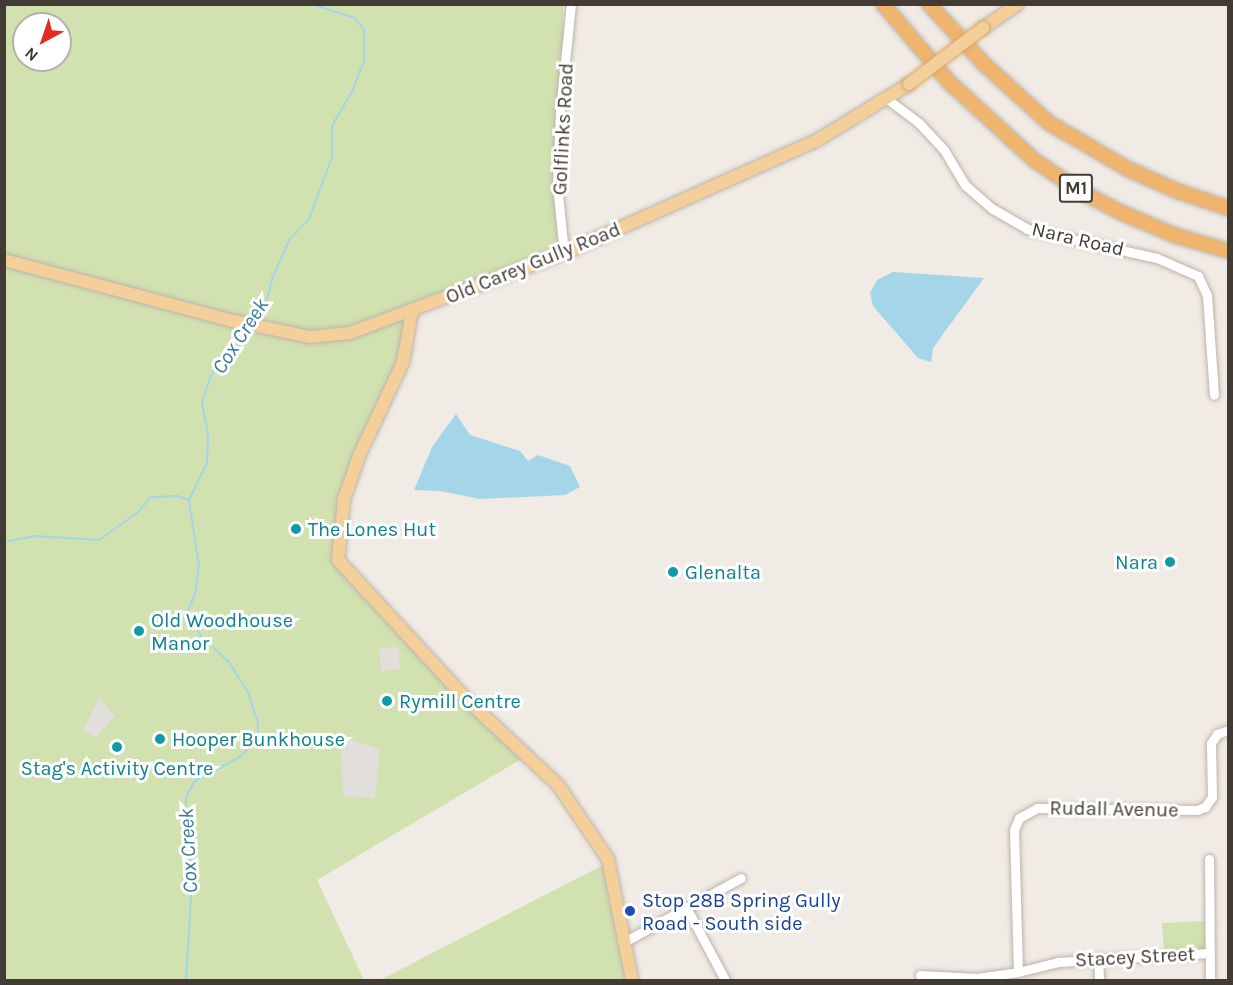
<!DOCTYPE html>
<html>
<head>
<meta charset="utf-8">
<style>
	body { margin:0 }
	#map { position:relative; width:1233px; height:985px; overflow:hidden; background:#f0ebe4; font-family:Karla,sans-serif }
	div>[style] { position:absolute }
	.green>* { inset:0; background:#d1e1b0 }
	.parking>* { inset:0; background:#e1dedc }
	.water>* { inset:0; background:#a5d5e8 }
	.stream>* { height:2px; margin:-1px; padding:0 1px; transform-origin:1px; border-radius:1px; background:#a5d5e8 }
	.roads { filter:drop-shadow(0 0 2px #bdb4aa) drop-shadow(0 0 2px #bdb4aa) }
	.minor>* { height:9px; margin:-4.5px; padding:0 4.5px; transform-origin:4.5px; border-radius:4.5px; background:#fff }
	.major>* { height:12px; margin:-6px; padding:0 6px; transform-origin:6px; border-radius:6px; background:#f4cf99 }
	.highway>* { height:14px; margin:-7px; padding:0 7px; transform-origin:7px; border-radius:7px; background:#efb56f }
	.bridges { filter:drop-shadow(0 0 2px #d7a96b) drop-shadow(0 0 2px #d7a96b) }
	.major-bridge>* { height:12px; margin:-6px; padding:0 6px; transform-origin:6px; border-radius:6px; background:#f4cf99 }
	.dots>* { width:16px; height:16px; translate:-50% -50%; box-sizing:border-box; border:3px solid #fff; border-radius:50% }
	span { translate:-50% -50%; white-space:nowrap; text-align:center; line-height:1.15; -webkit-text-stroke:6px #fff; paint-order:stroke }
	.shield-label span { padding:2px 4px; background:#fff; border:2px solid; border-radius:4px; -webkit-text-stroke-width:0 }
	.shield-label { font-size:18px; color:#413b34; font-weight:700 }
	.street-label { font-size:20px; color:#413b34 }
	.culture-label { font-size:20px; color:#0d838f }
	.left { translate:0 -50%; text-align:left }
	.right { translate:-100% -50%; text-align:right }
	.transit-label { font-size:20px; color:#164399 }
	.water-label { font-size:21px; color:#377c9a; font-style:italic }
	.frame { position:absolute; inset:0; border:6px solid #413b34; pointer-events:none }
	.north { position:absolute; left:12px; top:12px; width:60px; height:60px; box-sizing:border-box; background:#fff; border:2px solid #b3b1ae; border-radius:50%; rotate:220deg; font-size:16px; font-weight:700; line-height:24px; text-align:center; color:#413b34 }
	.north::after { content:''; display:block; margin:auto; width:21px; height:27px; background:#e42c26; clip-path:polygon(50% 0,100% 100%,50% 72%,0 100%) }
</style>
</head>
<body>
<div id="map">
	<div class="green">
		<div style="clip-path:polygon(evenodd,5px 5px,563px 5px,564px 253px,413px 311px,403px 362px,344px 499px,339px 560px,528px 755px,317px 880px,364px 980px,5px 980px,5px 5px,24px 24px,60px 24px,60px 60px,24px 60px,24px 24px)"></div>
		<div style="clip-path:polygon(603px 865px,626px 980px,380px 980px)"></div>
		<div style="clip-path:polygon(1204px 921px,1205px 951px,1164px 951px,1162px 923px)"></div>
	</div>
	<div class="parking">
		<div style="clip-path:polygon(398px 647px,400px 669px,381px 671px,379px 649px)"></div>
		<div style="clip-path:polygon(99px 698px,115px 716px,96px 737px,83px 730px)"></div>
		<div style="clip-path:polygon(341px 737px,380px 749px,375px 798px,343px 796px)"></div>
	</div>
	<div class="water">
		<div style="clip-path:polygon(893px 272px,984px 278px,933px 348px,931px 362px,918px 358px,873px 306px,870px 293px,877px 280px)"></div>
		<div style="clip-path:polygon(456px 414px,470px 435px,520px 451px,528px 461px,538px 455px,570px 466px,580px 487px,565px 495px,480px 499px,440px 491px,414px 490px,432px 447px)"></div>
	</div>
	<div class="stream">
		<div style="left:256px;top:320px;width:17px;rotate:-57deg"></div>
		<div style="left:265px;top:306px;width:28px;rotate:-75deg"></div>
		<div style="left:272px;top:279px;width:43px;rotate:-66.4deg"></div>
		<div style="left:289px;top:240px;width:29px;rotate:-46deg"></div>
		<div style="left:309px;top:219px;width:66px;rotate:-69.6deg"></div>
		<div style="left:332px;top:157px;width:31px;rotate:-90deg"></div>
		<div style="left:332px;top:126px;width:39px;rotate:-60deg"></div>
		<div style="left:352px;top:92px;width:33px;rotate:-69deg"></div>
		<div style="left:364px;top:61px;width:31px;rotate:-90deg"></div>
		<div style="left:364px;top:30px;width:15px;rotate:-127deg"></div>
		<div style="left:355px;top:18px;width:46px;rotate:-162.3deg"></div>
		<div style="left:4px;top:542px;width:32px;rotate:-11deg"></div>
		<div style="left:35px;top:536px;width:64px;rotate:3.6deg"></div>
		<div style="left:99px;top:540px;width:47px;rotate:-35.4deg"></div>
		<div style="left:137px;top:513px;width:21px;rotate:-49deg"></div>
		<div style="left:151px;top:497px;width:27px;rotate:-2deg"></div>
		<div style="left:178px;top:496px;width:11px;rotate:22deg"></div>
		<div style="left:186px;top:980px;width:97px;rotate:-86.5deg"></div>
		<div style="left:192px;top:883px;width:24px;rotate:-95deg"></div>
		<div style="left:190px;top:859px;width:26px;rotate:-106deg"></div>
		<div style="left:183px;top:834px;width:37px;rotate:-85deg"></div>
		<div style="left:186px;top:797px;width:18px;rotate:-61deg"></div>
		<div style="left:195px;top:781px;width:51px;rotate:-28.1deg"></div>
		<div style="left:240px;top:757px;width:25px;rotate:-45deg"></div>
		<div style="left:258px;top:739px;width:15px;rotate:-90deg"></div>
		<div style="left:258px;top:724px;width:31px;rotate:-107deg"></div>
		<div style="left:249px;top:694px;width:36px;rotate:-122deg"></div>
		<div style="left:230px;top:663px;width:40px;rotate:-137deg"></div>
		<div style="left:201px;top:636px;width:27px;rotate:-121deg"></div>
		<div style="left:187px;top:613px;width:21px;rotate:-67deg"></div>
		<div style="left:195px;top:594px;width:27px;rotate:-82deg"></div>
		<div style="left:199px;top:567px;width:68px;rotate:-98.5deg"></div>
		<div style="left:189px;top:500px;width:41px;rotate:-64.1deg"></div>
		<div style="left:207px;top:463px;width:29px;rotate:-88deg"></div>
		<div style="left:208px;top:434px;width:32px;rotate:-101deg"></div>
		<div style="left:202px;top:403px;width:26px;rotate:-72deg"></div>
		<div style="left:210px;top:378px;width:16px;rotate:-60deg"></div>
		<div style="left:218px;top:364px;width:24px;rotate:-38deg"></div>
		<div style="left:237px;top:349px;width:22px;rotate:-58deg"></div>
	</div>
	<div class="roads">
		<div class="minor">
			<div style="left:886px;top:98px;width:41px;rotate:37.1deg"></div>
			<div style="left:919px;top:123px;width:37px;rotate:47deg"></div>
			<div style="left:944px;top:150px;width:41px;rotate:59deg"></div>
			<div style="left:965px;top:185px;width:37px;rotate:41deg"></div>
			<div style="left:993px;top:209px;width:39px;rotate:30deg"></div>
			<div style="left:1027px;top:229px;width:133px;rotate:12.6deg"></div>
			<div style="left:1157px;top:258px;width:45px;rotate:23.7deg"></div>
			<div style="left:1198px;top:276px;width:21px;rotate:65deg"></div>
			<div style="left:1207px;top:295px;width:100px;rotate:86deg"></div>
			<div style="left:564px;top:253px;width:68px;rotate:-95.9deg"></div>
			<div style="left:557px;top:185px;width:75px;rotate:-87.7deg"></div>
			<div style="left:560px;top:110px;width:107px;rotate:-84.1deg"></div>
			<div style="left:1209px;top:859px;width:121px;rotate:89.5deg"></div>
			<div style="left:686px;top:907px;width:83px;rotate:61.9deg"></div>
			<div style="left:624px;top:942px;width:133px;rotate:-28.7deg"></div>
			<div style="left:1098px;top:958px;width:22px;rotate:87deg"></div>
			<div style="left:1018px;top:972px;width:142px;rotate:-91.6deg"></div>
			<div style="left:1014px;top:830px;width:13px;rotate:-67deg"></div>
			<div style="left:1019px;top:818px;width:21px;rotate:-29deg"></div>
			<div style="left:1037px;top:808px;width:160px;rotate:0.7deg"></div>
			<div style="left:1197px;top:810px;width:9px;rotate:-21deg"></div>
			<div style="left:1205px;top:807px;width:12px;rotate:-55deg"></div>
			<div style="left:1212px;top:797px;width:54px;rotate:-91.1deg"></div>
			<div style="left:1211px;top:743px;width:11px;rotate:-56deg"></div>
			<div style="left:1217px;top:734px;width:12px;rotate:-20deg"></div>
			<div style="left:920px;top:975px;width:57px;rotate:3deg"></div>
			<div style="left:977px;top:978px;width:41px;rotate:-8.3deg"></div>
			<div style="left:1018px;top:972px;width:41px;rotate:-14deg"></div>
			<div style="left:1058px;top:962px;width:150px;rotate:-3.4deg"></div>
		</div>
		<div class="major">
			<div style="left:983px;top:28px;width:42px;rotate:-34.4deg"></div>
			<div style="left:4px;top:260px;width:238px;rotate:14.9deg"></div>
			<div style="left:234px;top:321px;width:78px;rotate:11.9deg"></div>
			<div style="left:310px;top:337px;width:40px;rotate:-5.7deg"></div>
			<div style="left:350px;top:333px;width:228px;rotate:-20.5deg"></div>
			<div style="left:564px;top:253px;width:276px;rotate:-24deg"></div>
			<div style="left:816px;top:141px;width:109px;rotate:-31.5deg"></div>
			<div style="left:412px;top:311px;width:52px;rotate:100deg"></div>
			<div style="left:403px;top:362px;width:104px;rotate:115.1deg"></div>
			<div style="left:359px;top:456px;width:46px;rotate:109.2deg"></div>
			<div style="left:344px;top:499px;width:61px;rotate:95.6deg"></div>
			<div style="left:338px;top:560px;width:195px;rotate:47.3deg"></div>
			<div style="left:470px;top:703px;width:120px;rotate:43deg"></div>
			<div style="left:558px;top:785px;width:89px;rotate:56deg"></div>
			<div style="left:608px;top:859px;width:123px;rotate:78.8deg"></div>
		</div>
		<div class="highway">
			<div style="left:883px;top:4px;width:102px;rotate:49.8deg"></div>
			<div style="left:949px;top:82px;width:115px;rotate:42.5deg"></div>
			<div style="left:1034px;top:160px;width:55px;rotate:34deg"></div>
			<div style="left:1080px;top:191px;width:45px;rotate:27.7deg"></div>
			<div style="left:1120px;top:212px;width:59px;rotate:23.1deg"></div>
			<div style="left:1174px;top:235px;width:56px;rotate:16.5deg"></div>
			<div style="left:929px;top:4px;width:80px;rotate:47.5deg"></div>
			<div style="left:983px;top:63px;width:89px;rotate:42.3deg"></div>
			<div style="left:1049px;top:123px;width:91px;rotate:30.2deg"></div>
			<div style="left:1128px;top:169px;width:54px;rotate:24.2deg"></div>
			<div style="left:1177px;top:191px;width:54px;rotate:18.4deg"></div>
		</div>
	</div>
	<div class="bridges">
		<div class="major-bridge">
			<div style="left:909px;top:84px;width:93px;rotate:-37.1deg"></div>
		</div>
	</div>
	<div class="dots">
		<div style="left:296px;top:529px;background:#0f9aa8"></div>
		<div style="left:1170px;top:562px;background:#0f9aa8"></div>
		<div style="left:673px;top:572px;background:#0f9aa8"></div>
		<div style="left:139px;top:631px;background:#0f9aa8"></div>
		<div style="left:387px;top:701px;background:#0f9aa8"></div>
		<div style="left:160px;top:739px;background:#0f9aa8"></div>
		<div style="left:117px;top:747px;background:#0f9aa8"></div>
		<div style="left:630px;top:911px;background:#1a4fb4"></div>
	</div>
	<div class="shield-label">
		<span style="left:1076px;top:188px">M1</span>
	</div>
	<div class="street-label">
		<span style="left:563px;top:129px;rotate:-87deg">Golflinks Road</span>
		<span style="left:1078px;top:239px;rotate:13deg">Nara Road</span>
		<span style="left:533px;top:263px;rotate:-22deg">Old Carey Gully Road</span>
		<span style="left:1114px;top:809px;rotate:1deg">Rudall Avenue</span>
		<span style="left:1135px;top:957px;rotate:-3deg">Stacey Street</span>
	</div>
	<div class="culture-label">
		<span class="left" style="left:308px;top:529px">The Lones Hut</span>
		<span class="right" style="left:1158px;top:562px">Nara</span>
		<span class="left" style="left:685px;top:572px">Glenalta</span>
		<span class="left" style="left:151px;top:632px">Old Woodhouse<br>Manor</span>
		<span class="left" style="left:399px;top:701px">Rymill Centre</span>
		<span class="left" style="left:172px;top:739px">Hooper Bunkhouse</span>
		<span style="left:117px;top:768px">Stag's Activity Centre</span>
	</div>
	<div class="transit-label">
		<span class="left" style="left:642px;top:912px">Stop 28B Spring Gully<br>Road - South side</span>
	</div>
	<div class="water-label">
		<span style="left:240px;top:336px;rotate:-57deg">Cox Creek</span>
		<span style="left:188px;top:851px;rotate:-93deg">Cox Creek</span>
	</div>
	<div class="frame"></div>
	<div class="north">N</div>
</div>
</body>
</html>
